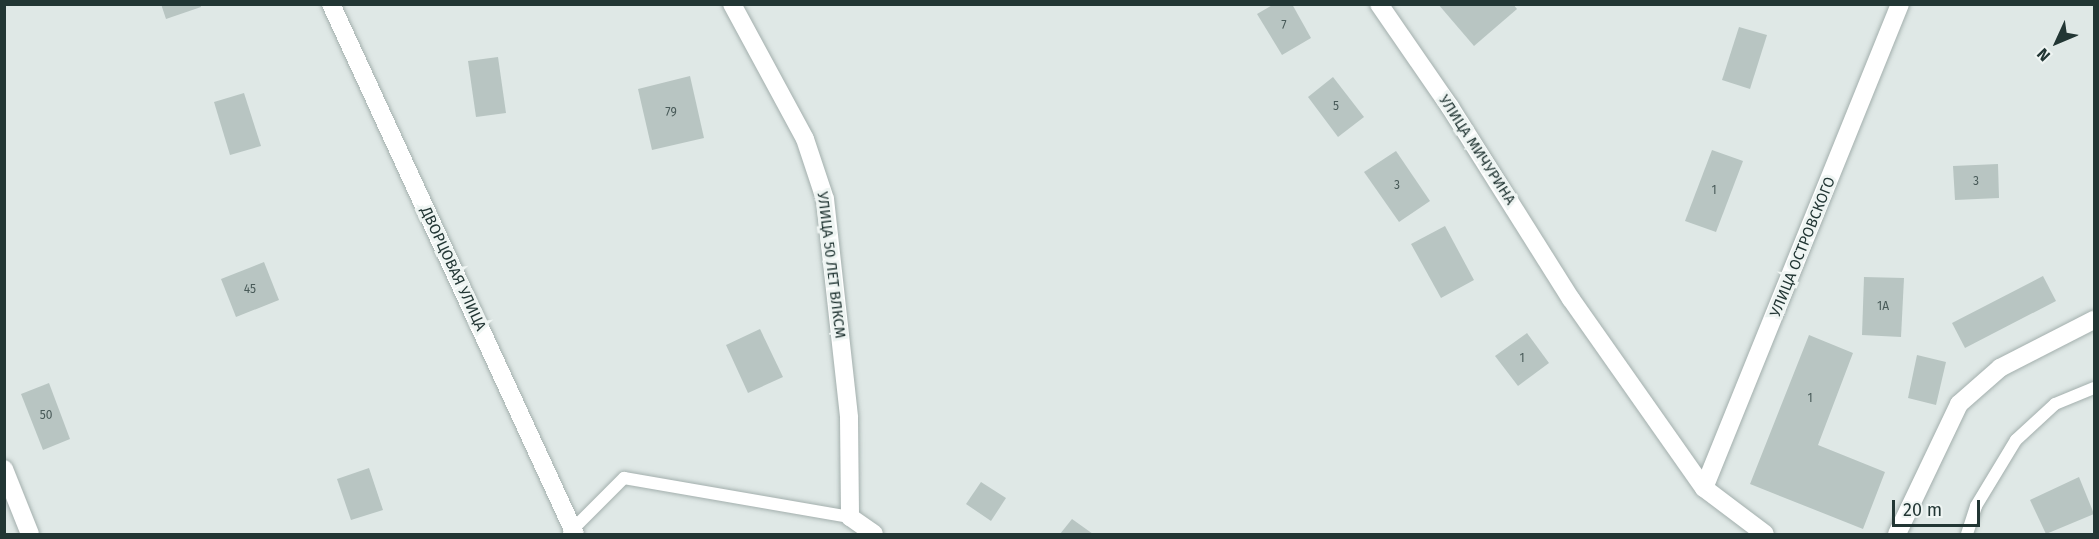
<!DOCTYPE html>
<html>
<head>
<meta charset="utf-8">
<style>
	body { margin:0 }
	#map { position:relative; width:2099px; height:539px; overflow:hidden; background:#dfe8e6; font-family:"Fira Sans",sans-serif }
	div>[style] { position:absolute }
	.building>* { inset:0; background:#b8c5c2 }
	.roads { filter:drop-shadow(0 0 2px #a3afad) drop-shadow(0 0 2px #a3afad) }
	.lane>* { height:12px; margin:-6px; padding:0 6px; transform-origin:6px; border-radius:6px; background:#fff }
	.street>* { height:18px; margin:-9px; padding:0 9px; transform-origin:9px; border-radius:9px; background:#fff }
	span { translate:-50% -50%; white-space:nowrap; text-align:center; line-height:1.15; -webkit-text-stroke:6px #eff5f3; paint-order:stroke }
	.number-label { font-size:12px; color:#485a58 }
	.number-label span { -webkit-text-stroke-width:0 }
	.street-label { font-size:15px; color:#223634 }
	.frame { position:absolute; inset:0; border:6px solid #223634; pointer-events:none }
	.north { position:absolute; left:2027px; top:12px; width:60px; height:60px; -webkit-text-stroke:4px #eff5f3; paint-order:stroke; rotate:226deg; font-size:16px; font-weight:700; line-height:24px; text-align:center; color:#223634 }
	.north::after { content:''; display:block; margin:auto; width:21px; height:27px; background:#223634; clip-path:polygon(50% 0,100% 100%,50% 72%,0 100%) }
	.scale { position:absolute; left:1892px; top:500px; width:88px; height:27px; box-sizing:border-box; border:3px solid #223634; border-top:0; padding-left:8px; font-size:18px; line-height:21px; white-space:nowrap; color:#223634; -webkit-text-stroke:4px #eff5f3; paint-order:stroke }
</style>
</head>
<body>
<div id="map">
	<div class="building">
		<div style="clip-path:polygon(161px 4px,200px 4px,201px 7px,166px 19px)"></div>
		<div style="clip-path:polygon(1274px 4px,1292px 4px,1311px 38px,1282px 55px,1257px 14px)"></div>
		<div style="clip-path:polygon(1438px 4px,1513px 4px,1517px 9px,1474px 46px)"></div>
		<div style="clip-path:polygon(1739px 27px,1767px 35px,1750px 89px,1722px 80px)"></div>
		<div style="clip-path:polygon(498px 57px,506px 113px,476px 117px,468px 61px)"></div>
		<div style="clip-path:polygon(690px 76px,704px 138px,652px 150px,638px 89px)"></div>
		<div style="clip-path:polygon(1333px 77px,1364px 117px,1338px 137px,1308px 97px)"></div>
		<div style="clip-path:polygon(244px 93px,261px 146px,230px 155px,214px 102px)"></div>
		<div style="clip-path:polygon(1712px 150px,1743px 161px,1716px 232px,1685px 221px)"></div>
		<div style="clip-path:polygon(1396px 151px,1430px 201px,1399px 222px,1364px 172px)"></div>
		<div style="clip-path:polygon(1998px 164px,1999px 198px,1955px 200px,1953px 166px)"></div>
		<div style="clip-path:polygon(1445px 226px,1474px 280px,1441px 298px,1411px 244px)"></div>
		<div style="clip-path:polygon(264px 262px,279px 300px,236px 317px,221px 279px)"></div>
		<div style="clip-path:polygon(2043px 276px,2056px 301px,1965px 348px,1952px 323px)"></div>
		<div style="clip-path:polygon(1864px 277px,1904px 278px,1901px 337px,1862px 335px)"></div>
		<div style="clip-path:polygon(760px 329px,783px 377px,748px 393px,726px 345px)"></div>
		<div style="clip-path:polygon(1527px 333px,1549px 363px,1518px 386px,1495px 356px)"></div>
		<div style="clip-path:polygon(1809px 335px,1853px 353px,1818px 445px,1885px 472px,1863px 529px,1750px 484px)"></div>
		<div style="clip-path:polygon(1917px 355px,1946px 362px,1936px 405px,1908px 398px)"></div>
		<div style="clip-path:polygon(49px 383px,70px 439px,43px 450px,21px 394px)"></div>
		<div style="clip-path:polygon(369px 468px,383px 510px,351px 520px,337px 479px)"></div>
		<div style="clip-path:polygon(2079px 477px,2094px 514px,2046px 534px,2030px 500px)"></div>
		<div style="clip-path:polygon(981px 482px,1006px 498px,991px 521px,966px 504px)"></div>
		<div style="clip-path:polygon(1072px 519px,1093px 534px,1060px 534px)"></div>
	</div>
	<div class="roads">
		<div class="lane">
			<div style="left:569px;top:533px;width:78px;rotate:-45deg"></div>
			<div style="left:624px;top:478px;width:229px;rotate:9.8deg"></div>
			<div style="left:1967px;top:534px;width:29px;rotate:-72deg"></div>
			<div style="left:1976px;top:506px;width:77px;rotate:-58.8deg"></div>
			<div style="left:2016px;top:440px;width:53px;rotate:-42.7deg"></div>
			<div style="left:2055px;top:404px;width:42px;rotate:-22.3deg"></div>
		</div>
		<div class="street">
			<div style="left:331px;top:4px;width:583px;rotate:65.28deg"></div>
			<div style="left:732px;top:4px;width:153px;rotate:61.6deg"></div>
			<div style="left:805px;top:139px;width:63px;rotate:71.6deg"></div>
			<div style="left:825px;top:199px;width:220px;rotate:83.7deg"></div>
			<div style="left:849px;top:418px;width:99px;rotate:89.4deg"></div>
			<div style="left:850px;top:517px;width:29px;rotate:35deg"></div>
			<div style="left:1379px;top:4px;width:125px;rotate:55.4deg"></div>
			<div style="left:1450px;top:107px;width:227px;rotate:57.8deg"></div>
			<div style="left:1571px;top:299px;width:231px;rotate:54.9deg"></div>
			<div style="left:1704px;top:488px;width:76px;rotate:37deg"></div>
			<div style="left:4px;top:469px;width:70px;rotate:68.2deg"></div>
			<div style="left:1704px;top:488px;width:522px;rotate:-67.95deg"></div>
			<div style="left:1897px;top:534px;width:144px;rotate:-64.5deg"></div>
			<div style="left:1959px;top:404px;width:55px;rotate:-41.3deg"></div>
			<div style="left:2000px;top:368px;width:106px;rotate:-27.1deg"></div>
		</div>
	</div>
	<div class="number-label">
		<span style="left:1284px;top:26px">7</span>
		<span style="left:1336px;top:107px">5</span>
		<span style="left:671px;top:113px">79</span>
		<span style="left:1976px;top:182px">3</span>
		<span style="left:1397px;top:186px">3</span>
		<span style="left:1714px;top:191px">1</span>
		<span style="left:250px;top:290px">45</span>
		<span style="left:1883px;top:307px">1А</span>
		<span style="left:1522px;top:359px">1</span>
		<span style="left:1810px;top:399px">1</span>
		<span style="left:46px;top:416px">50</span>
	</div>
	<div class="street-label">
		<span style="left:1477px;top:150px;rotate:57deg">УЛИЦА МИЧУРИНА</span>
		<span style="left:1803px;top:247px;rotate:-68deg">УЛИЦА ОСТРОВСКОГО</span>
		<span style="left:831px;top:265px;rotate:83deg">УЛИЦА 50 ЛЕТ ВЛКСМ</span>
		<span style="left:453px;top:269px;rotate:65deg">ДВОРЦОВАЯ УЛИЦА</span>
	</div>
	<div class="frame"></div>
	<div class="north">N</div>
	<div class="scale">20 m</div>
</div>
</body>
</html>
